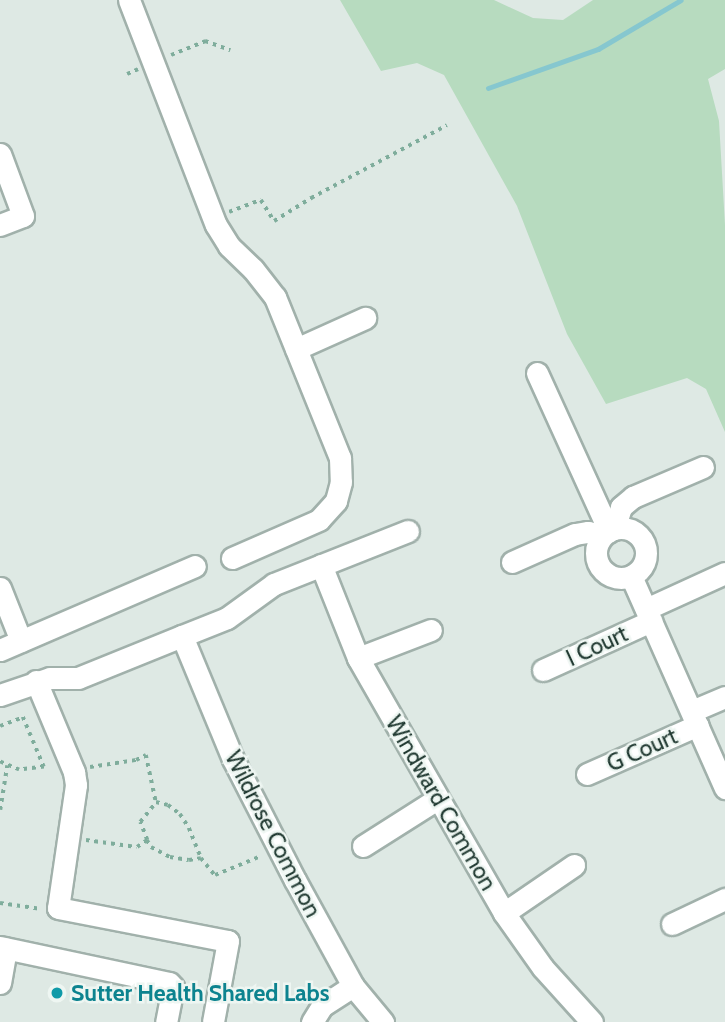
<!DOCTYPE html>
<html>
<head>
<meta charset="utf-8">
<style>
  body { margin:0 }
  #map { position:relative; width:725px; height:1022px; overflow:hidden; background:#dee9e4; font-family:Cabin,sans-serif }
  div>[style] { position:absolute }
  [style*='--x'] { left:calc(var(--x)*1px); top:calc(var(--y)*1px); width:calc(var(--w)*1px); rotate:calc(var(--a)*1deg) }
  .green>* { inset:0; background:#b7dbbf }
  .stream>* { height:5px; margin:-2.5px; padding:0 2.5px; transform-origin:2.5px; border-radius:2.5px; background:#86c7cf }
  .path>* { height:3.5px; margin-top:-1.75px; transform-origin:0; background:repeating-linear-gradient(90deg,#7fad9c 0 3.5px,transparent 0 8.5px) }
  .roads { filter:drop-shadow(2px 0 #a1b1ab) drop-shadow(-2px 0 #a1b1ab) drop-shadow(0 2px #a1b1ab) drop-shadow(0 -2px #a1b1ab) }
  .minor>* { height:21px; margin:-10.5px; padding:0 10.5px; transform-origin:10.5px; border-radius:10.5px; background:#fff }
  .minor>.ring { margin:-10.5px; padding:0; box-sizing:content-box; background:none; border:21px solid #fff; border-radius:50% }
  .dots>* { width:19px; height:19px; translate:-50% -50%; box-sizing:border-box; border:4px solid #eef6f2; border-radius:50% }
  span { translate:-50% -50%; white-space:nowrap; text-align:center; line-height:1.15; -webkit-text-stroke:5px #eef6f2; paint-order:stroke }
  .street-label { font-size:23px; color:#203931 }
  .culture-label { font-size:23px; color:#0d838f; font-weight:700 }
  .left { translate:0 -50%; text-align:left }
</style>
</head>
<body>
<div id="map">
  <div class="green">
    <div style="clip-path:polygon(340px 0,494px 0,533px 18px,563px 20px,593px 0,725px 0,725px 69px,708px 79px,719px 121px,725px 225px,725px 432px,706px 389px,687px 378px,606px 404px,567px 334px,517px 206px,444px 75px,417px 63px,381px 71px)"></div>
  </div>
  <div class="stream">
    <div style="--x:488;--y:88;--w:117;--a:-19.5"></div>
    <div style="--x:598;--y:49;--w:96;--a:-30.6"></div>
  </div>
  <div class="path">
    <div style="--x:171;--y:55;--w:37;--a:-22"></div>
    <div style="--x:205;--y:41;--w:27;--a:20"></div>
    <div style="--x:127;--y:74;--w:12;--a:-24"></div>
    <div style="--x:229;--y:212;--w:34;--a:-21"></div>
    <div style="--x:261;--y:200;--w:25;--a:58"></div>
    <div style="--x:274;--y:221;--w:44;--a:-31.9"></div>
    <div style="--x:311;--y:198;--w:154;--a:-28.2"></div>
    <div style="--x:0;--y:726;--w:25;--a:-21"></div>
    <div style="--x:23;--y:717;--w:54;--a:67.2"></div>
    <div style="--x:44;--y:767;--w:25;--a:173"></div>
    <div style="--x:19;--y:770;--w:21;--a:-157"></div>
    <div style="--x:90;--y:767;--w:47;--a:-8.7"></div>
    <div style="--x:136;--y:760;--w:11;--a:-27"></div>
    <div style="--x:146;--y:755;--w:48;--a:78"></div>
    <div style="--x:0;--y:810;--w:45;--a:-81"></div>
    <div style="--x:86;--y:840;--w:51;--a:7.8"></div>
    <div style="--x:137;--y:847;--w:12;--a:-35"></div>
    <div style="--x:147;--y:840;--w:8;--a:60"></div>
    <div style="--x:151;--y:847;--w:21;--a:28"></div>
    <div style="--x:170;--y:857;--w:19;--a:9"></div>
    <div style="--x:189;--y:860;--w:12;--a:-9"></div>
    <div style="--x:201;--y:858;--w:22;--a:51"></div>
    <div style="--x:215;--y:875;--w:50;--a:-22.4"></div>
    <div style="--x:147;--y:840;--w:19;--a:-111"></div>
    <div style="--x:140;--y:822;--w:26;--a:-51"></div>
    <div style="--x:156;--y:802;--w:12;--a:14"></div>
    <div style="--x:168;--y:805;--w:15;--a:37"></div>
    <div style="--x:180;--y:814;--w:17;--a:57"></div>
    <div style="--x:189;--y:828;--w:32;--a:68"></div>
    <div style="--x:0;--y:903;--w:42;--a:8.1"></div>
  </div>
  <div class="roads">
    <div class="minor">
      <div style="--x:129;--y:0;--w:241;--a:68.9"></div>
      <div style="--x:216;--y:225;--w:25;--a:58"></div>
      <div style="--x:229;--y:246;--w:33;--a:44"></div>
      <div style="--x:253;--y:269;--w:36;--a:52"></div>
      <div style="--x:275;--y:297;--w:174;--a:68"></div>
      <div style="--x:340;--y:458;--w:24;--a:88"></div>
      <div style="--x:341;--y:482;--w:20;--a:105"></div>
      <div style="--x:336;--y:501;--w:25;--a:132"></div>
      <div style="--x:319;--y:520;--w:95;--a:156.4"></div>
      <div style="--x:0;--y:154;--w:66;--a:69.6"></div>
      <div style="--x:23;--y:216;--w:25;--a:159"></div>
      <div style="--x:296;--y:349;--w:76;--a:-24.2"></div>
      <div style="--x:537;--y:373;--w:174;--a:65.5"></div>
      <div class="ring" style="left:596px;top:528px;width:29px;height:29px"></div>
      <div style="--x:614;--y:529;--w:23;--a:-72"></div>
      <div style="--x:621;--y:507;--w:16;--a:-40"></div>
      <div style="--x:633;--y:497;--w:76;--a:-23.2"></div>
      <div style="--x:512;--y:562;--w:69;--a:-24"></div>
      <div style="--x:575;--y:534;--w:13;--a:-9"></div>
      <div style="--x:588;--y:532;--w:15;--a:11"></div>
      <div style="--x:321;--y:565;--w:100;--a:68.3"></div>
      <div style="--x:358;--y:658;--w:294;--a:60.2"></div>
      <div style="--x:504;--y:913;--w:67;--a:54.7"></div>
      <div style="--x:543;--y:968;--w:73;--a:47.8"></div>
      <div style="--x:631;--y:576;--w:232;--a:66.1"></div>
      <div style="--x:0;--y:588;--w:57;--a:68.4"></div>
      <div style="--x:646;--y:609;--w:87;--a:-24.5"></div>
      <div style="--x:182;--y:636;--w:133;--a:67.5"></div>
      <div style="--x:233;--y:759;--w:136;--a:62.9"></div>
      <div style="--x:295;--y:880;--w:121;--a:61.3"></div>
      <div style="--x:353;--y:986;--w:47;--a:50.2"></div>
      <div style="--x:0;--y:650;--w:212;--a:-23.3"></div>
      <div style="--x:358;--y:658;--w:78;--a:-21"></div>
      <div style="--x:543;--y:670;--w:119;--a:-24.4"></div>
      <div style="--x:36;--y:681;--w:99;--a:67.3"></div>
      <div style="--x:74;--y:772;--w:13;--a:81"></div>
      <div style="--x:76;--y:785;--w:124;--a:98.3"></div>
      <div style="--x:58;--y:908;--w:173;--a:11"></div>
      <div style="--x:228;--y:941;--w:82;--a:100.5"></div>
      <div style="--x:0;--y:695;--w:53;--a:-18.8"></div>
      <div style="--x:50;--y:678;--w:28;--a:0"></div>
      <div style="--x:78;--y:678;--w:112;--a:-22"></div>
      <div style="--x:182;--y:636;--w:48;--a:-21.8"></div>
      <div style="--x:227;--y:618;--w:58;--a:-35.9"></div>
      <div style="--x:274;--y:584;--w:144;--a:-21.6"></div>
      <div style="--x:692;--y:711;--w:36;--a:-23"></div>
      <div style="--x:587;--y:774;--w:121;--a:-23.8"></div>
      <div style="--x:363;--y:846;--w:88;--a:-32.4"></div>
      <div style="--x:504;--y:913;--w:85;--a:-34.4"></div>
      <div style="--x:672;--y:924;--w:59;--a:-25.3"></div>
      <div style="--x:0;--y:947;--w:173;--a:12"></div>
      <div style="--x:169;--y:983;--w:6;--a:45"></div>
      <div style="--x:173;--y:987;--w:36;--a:101"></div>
      <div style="--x:0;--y:983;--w:35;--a:-80"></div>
      <div style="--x:312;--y:1022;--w:19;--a:-58"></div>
      <div style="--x:322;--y:1006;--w:37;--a:-33"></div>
    </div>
  </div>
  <div class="dots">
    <div style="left:57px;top:993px;background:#0f9aa8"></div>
  </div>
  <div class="street-label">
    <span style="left:597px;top:646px;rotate:-25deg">I Court</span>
    <span style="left:642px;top:750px;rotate:-24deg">G Court</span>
    <span style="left:441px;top:803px;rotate:60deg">Windward Common</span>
    <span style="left:273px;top:834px;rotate:63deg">Wildrose Common</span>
  </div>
  <div class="culture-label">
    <span class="left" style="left:71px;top:993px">Sutter Health Shared Labs</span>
  </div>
</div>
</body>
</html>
